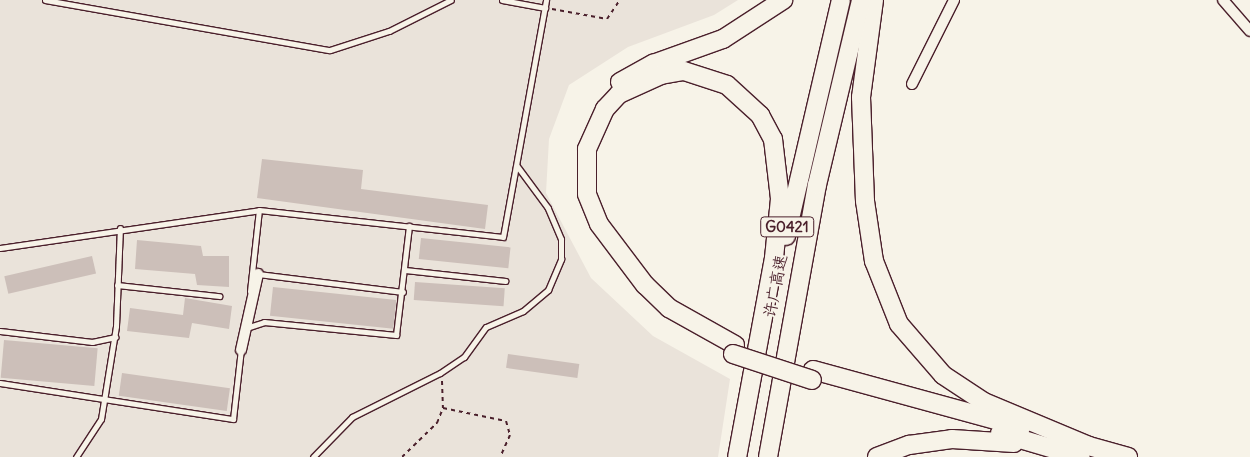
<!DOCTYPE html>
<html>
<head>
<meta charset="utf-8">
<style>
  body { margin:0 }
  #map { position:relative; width:1250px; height:457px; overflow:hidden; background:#f7f3e8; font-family:Delius,"LXGW WenKai TC",sans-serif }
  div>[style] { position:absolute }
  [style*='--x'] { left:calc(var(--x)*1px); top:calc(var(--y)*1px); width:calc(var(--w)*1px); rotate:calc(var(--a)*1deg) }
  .built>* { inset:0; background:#eae3da }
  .building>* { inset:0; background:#ccbfb9; transform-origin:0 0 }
  .path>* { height:2px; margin-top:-1px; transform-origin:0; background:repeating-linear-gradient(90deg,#4a1f2b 0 4px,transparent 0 8px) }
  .roads { filter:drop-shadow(1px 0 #4a1f2b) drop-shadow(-1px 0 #4a1f2b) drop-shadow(0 1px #4a1f2b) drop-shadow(0 -1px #4a1f2b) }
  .lane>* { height:5px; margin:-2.5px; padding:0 2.5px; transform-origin:2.5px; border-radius:2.5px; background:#f7f3e8 }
  .street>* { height:10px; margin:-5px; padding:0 5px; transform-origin:5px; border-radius:5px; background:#f7f3e8 }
  .highway>* { height:18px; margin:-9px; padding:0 9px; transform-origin:9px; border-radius:9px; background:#f7f3e8 }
  .bridges { filter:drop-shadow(1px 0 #4a1f2b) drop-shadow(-1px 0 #4a1f2b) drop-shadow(0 1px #4a1f2b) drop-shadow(0 -1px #4a1f2b) }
  .highway-bridge>* { height:18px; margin:-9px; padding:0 9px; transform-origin:9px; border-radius:9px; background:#f7f3e8 }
  span { translate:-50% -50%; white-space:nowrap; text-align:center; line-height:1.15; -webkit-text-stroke:4px #f7f3e8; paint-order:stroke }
  .shield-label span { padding:1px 4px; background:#f7f3e8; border:1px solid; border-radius:4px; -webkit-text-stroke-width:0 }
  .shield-label { font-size:15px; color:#4a1f2b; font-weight:700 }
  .street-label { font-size:16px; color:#4a1f2b }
</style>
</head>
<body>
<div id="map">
  <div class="built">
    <div style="clip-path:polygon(0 0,738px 0,714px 15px,628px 47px,569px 85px,549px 139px,546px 193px,591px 278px,653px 336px,730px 379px,718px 457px,0 457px)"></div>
  </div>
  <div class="building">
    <div style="clip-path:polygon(262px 159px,363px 170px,361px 189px,488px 205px,485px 229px,257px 198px)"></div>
    <div style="left:421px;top:238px;width:90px;height:21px;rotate:6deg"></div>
    <div style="clip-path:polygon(137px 240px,201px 246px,203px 256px,229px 256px,229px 287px,197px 285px,195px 274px,135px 269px)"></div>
    <div style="left:92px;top:256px;width:18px;height:90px;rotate:77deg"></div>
    <div style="left:415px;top:282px;width:90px;height:18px;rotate:4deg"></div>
    <div style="left:273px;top:287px;width:124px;height:29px;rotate:6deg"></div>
    <div style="clip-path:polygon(185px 298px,232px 306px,229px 329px,192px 323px,189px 338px,127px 331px,130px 308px,183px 315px)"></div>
    <div style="left:4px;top:340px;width:94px;height:38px;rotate:5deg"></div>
    <div style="left:508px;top:354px;width:72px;height:14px;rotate:8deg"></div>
    <div style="left:122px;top:373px;width:109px;height:23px;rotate:8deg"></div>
  </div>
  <div class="path">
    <div style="--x:552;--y:9;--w:56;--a:10.3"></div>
    <div style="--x:607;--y:19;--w:23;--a:-56"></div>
    <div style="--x:442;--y:381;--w:27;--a:88"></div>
    <div style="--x:443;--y:408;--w:64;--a:11.7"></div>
    <div style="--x:506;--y:421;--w:15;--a:74"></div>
    <div style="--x:510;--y:435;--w:24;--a:114"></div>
    <div style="--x:402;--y:457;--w:49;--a:-44.2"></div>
    <div style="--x:437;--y:423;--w:16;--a:-68"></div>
  </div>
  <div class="roads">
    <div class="lane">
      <div style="--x:45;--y:0;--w:289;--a:10"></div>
      <div style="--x:330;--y:50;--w:62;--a:-17.9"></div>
      <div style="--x:389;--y:31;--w:69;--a:-26.6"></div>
      <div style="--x:502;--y:0;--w:44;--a:10.5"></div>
      <div style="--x:0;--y:248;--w:262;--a:-8.3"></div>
      <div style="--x:259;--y:210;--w:245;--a:6.3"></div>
      <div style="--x:503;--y:237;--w:241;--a:-79.7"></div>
      <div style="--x:405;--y:270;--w:101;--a:6.3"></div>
      <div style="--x:258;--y:274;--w:146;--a:7.1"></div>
      <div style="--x:117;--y:285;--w:103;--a:6.2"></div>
      <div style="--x:250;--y:291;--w:81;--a:-83.7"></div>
      <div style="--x:249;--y:327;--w:16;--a:-18"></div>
      <div style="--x:264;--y:322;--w:133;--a:5.6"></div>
      <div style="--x:396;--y:335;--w:110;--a:-83.2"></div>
      <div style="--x:0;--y:331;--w:93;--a:6.8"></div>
      <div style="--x:92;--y:342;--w:24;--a:-12"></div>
      <div style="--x:0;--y:383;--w:236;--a:8.8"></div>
      <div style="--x:233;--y:419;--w:70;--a:-83.5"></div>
      <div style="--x:76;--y:457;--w:45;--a:-56.7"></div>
      <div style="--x:101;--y:419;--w:94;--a:-80.8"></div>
      <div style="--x:116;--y:326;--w:98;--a:-87.7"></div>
      <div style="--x:313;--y:457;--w:56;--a:-45.7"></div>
      <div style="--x:352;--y:417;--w:98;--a:-26.6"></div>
      <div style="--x:440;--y:373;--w:29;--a:-34"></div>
      <div style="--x:464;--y:357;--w:37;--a:-54"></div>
      <div style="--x:486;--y:327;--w:40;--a:-23.4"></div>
      <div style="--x:523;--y:311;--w:33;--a:-40"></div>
      <div style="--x:548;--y:290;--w:34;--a:-67"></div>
      <div style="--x:561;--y:259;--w:20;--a:-90"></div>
      <div style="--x:561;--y:239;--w:34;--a:-113"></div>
      <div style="--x:548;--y:208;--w:52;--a:-126.4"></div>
    </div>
    <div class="street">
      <div style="--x:1223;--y:0;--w:41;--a:48.9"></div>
      <div style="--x:912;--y:84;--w:94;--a:-63.4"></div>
      <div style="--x:241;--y:350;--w:78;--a:-77.4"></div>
    </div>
    <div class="highway">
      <div style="--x:874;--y:0;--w:98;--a:97.6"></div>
      <div style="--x:861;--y:97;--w:104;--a:87.8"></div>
      <div style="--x:865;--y:201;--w:61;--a:81.5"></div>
      <div style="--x:874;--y:261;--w:68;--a:68.4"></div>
      <div style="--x:899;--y:324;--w:67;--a:49.2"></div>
      <div style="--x:943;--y:375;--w:49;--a:33.4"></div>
      <div style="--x:984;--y:402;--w:114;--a:22.7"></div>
      <div style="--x:620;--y:82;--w:38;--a:-29"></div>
      <div style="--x:653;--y:64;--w:74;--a:-19.7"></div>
      <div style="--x:723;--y:39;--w:72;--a:-33"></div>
      <div style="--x:786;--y:236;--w:242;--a:-76.9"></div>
      <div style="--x:735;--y:345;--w:76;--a:-150.7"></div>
      <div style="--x:669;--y:308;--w:33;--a:-136"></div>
      <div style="--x:645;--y:285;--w:76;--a:-127"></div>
      <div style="--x:599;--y:224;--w:32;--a:-112"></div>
      <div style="--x:587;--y:194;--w:45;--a:-90"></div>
      <div style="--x:587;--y:149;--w:44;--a:-65.8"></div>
      <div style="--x:605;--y:109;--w:21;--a:-47"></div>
      <div style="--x:619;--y:94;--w:46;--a:-24.3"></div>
      <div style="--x:661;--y:75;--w:23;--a:-10"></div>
      <div style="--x:684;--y:71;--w:45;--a:18"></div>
      <div style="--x:727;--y:85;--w:45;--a:42.3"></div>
      <div style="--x:760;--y:115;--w:27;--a:62"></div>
      <div style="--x:773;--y:139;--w:60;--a:83.3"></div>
      <div style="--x:780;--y:199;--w:59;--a:95.8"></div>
      <div style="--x:774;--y:258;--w:202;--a:100.5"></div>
      <div style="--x:813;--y:370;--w:216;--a:15.3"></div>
      <div style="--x:1000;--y:433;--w:84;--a:16.5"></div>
      <div style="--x:1078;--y:443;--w:52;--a:15.6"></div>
      <div style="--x:768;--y:457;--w:276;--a:-79.8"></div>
      <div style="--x:817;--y:185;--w:190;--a:-76.6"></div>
      <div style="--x:877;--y:457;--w:34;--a:-21"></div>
      <div style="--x:909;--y:445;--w:43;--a:-7.9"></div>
      <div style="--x:952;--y:439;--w:62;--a:3.7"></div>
    </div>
  </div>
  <div class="bridges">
    <div class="highway-bridge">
      <div style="--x:733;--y:354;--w:83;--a:18.2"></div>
    </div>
  </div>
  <div class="shield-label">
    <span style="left:787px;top:227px">G0421</span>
  </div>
  <div class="street-label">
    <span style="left:775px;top:286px;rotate:-79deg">许广高速</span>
  </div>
</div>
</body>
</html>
